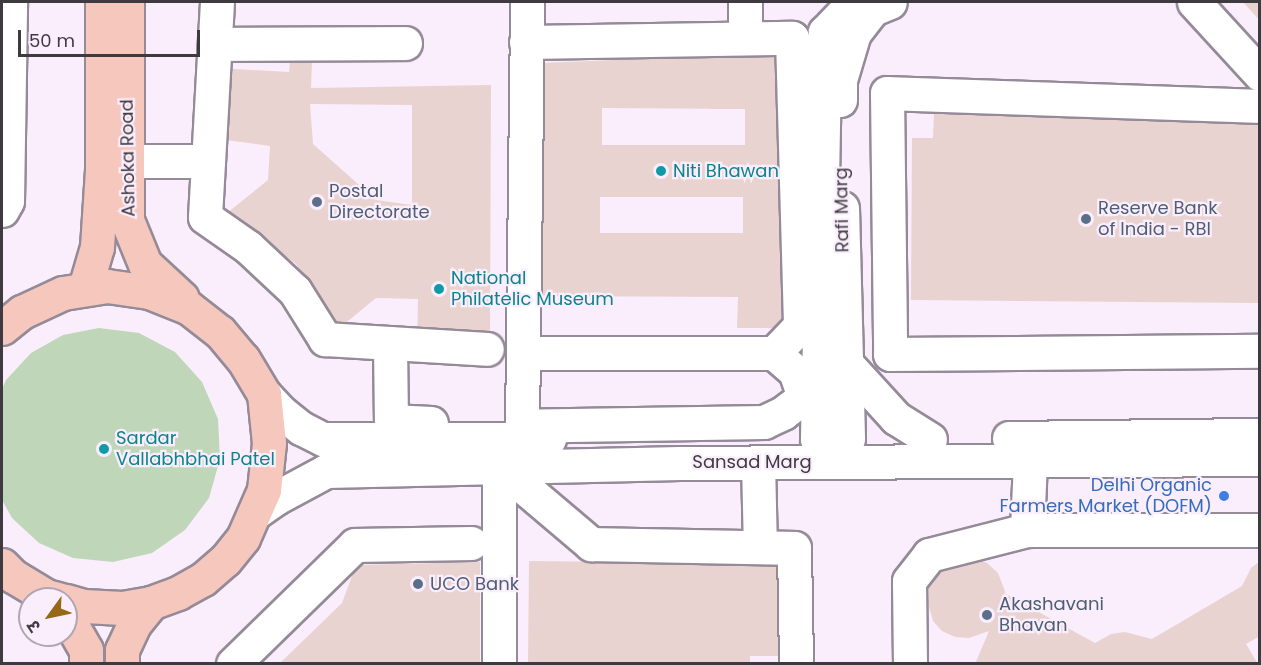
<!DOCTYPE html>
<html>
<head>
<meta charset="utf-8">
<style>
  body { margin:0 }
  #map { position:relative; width:1261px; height:665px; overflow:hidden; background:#faeefd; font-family:Poppins,"Noto Sans Devanagari",sans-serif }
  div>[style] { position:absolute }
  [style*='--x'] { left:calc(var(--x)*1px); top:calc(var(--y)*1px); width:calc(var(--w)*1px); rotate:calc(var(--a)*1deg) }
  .green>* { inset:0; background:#bfd6b9 }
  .building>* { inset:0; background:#e8d3d0 }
  .roads { filter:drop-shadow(2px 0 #958a98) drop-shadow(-2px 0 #958a98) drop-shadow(0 2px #958a98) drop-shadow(0 -2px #958a98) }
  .minor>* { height:33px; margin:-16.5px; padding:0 16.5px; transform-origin:16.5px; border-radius:16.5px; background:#fff }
  .major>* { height:33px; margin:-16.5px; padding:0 16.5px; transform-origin:16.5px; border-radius:16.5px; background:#f6c7bc }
  .dots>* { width:16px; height:16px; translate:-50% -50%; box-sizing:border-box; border:3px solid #faeefd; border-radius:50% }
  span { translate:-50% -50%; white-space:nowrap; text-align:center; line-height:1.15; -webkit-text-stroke:4.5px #faeefd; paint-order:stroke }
  .street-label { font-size:18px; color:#3f3a40 }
  .culture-label { font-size:18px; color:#0d838f }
  .left { translate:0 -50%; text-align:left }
  .service-label { font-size:18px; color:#4e5e75 }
  .shop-label { font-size:18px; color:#366cbe }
  .right { translate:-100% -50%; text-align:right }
  .frame { position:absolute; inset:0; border:3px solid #3f3a40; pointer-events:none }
  .north { position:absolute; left:18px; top:587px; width:60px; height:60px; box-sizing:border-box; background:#faeefd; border:2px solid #afa6b1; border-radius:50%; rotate:237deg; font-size:16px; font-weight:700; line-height:24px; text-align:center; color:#3f3a40 }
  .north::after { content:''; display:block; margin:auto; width:21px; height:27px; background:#966917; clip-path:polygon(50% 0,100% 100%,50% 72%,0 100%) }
  .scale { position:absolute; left:18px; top:30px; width:182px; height:27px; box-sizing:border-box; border:3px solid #3f3a40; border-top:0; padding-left:8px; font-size:18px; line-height:21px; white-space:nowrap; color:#3f3a40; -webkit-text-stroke:4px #faeefd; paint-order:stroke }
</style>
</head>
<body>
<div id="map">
  <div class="green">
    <div style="clip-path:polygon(99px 328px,139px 333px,175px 352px,202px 382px,218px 419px,220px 459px,209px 498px,185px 530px,152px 553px,113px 562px,73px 558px,39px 543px,12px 518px,2px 500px,2px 389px,6px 380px,31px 353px,63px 335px)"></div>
  </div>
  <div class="building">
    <div style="clip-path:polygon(1243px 2px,1260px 2px,1260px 21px)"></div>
    <div style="clip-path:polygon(evenodd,783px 53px,782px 328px,737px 328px,738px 297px,536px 296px,541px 63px,783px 53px,602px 108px,745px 109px,745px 145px,602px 145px,602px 108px,783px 53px,600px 197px,743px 197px,743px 233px,600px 233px,600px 197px)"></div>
    <div style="clip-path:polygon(evenodd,290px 61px,312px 61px,311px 88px,491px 85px,490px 345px,417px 343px,418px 299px,376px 298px,337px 330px,296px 264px,227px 213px,268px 180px,270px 146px,219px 139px,218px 68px,289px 72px,290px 61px,310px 104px,412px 105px,412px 205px,376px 200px,313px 144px,310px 104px)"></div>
    <div style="clip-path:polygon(934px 113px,1260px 116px,1260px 303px,911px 300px,912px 138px,933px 138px)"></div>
    <div style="clip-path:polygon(975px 558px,987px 563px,998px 573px,1006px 594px,1095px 643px,1111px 634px,1125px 632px,1152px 639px,1242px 586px,1251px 568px,1260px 561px,1260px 636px,1246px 644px,1258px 664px,975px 664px,989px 631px,969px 638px,955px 637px,942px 631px,933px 621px,926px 596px,929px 582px,936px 570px)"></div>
    <div style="clip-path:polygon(529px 561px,789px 564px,788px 656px,750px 656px,750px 664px,528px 664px)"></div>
    <div style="clip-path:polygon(480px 562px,480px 664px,279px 664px,342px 603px,356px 565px)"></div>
  </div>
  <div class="roads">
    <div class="minor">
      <div style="--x:217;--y:2;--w:215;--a:93.2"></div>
      <div style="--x:205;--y:217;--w:52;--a:34.9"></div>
      <div style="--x:248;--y:247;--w:64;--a:43.1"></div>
      <div style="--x:295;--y:291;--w:57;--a:58"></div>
      <div style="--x:325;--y:339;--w:162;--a:3.5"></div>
      <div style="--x:745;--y:2;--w:36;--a:90"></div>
      <div style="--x:1194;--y:2;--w:98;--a:47.5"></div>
      <div style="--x:526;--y:42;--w:266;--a:-0.9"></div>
      <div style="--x:792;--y:38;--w:288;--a:88.4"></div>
      <div style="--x:800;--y:326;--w:37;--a:134"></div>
      <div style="--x:215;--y:44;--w:190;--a:-0.3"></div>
      <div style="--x:840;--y:100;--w:20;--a:-90"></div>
      <div style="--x:840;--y:80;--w:49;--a:-73.4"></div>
      <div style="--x:854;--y:33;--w:31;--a:-52"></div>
      <div style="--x:873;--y:9;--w:18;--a:-22"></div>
      <div style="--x:1260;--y:106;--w:373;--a:-178"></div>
      <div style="--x:887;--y:93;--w:261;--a:89.3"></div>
      <div style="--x:890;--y:354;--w:370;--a:-0.5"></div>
      <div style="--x:127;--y:161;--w:81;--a:0"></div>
      <div style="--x:842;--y:208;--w:231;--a:88.5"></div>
      <div style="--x:2;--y:210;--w:10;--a:-61"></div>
      <div style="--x:7;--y:201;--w:199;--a:-89.1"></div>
      <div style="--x:390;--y:343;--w:78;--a:89.3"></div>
      <div style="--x:391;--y:421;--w:40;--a:2.9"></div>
      <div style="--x:523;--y:353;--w:251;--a:0"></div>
      <div style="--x:774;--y:353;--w:28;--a:41"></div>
      <div style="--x:795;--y:371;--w:28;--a:71"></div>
      <div style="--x:804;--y:397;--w:26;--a:143"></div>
      <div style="--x:783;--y:413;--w:21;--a:155"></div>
      <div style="--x:764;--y:422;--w:242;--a:179.1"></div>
      <div style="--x:522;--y:426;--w:424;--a:-89.3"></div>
      <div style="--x:845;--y:362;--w:76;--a:47.7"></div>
      <div style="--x:896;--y:418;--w:40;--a:32"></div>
      <div style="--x:264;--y:394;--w:25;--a:47"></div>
      <div style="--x:281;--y:412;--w:26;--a:39"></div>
      <div style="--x:301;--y:428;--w:25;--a:27"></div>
      <div style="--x:323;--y:439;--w:226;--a:0"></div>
      <div style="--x:1009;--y:438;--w:251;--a:-0.7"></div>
      <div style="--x:758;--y:462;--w:85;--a:88.7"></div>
      <div style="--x:826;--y:462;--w:25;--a:-111"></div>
      <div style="--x:817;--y:439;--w:407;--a:-88.9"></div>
      <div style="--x:825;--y:32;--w:42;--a:-46"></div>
      <div style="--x:499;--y:466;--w:121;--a:40.3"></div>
      <div style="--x:591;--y:544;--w:203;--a:1.1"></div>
      <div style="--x:794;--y:548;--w:116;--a:89"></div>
      <div style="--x:256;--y:512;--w:24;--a:-35"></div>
      <div style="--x:276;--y:498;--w:57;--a:-28.4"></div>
      <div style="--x:326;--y:471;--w:354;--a:-1.3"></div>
      <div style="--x:680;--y:463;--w:580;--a:-0.4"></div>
      <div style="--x:1027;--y:530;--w:70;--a:-87.5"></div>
      <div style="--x:233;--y:664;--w:170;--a:-44.3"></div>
      <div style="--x:355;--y:545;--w:116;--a:-1"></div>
      <div style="--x:499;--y:664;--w:198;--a:-90"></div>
      <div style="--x:910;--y:664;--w:83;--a:-90.7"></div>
      <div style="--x:909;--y:581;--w:33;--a:-52"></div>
      <div style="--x:929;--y:555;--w:101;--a:-14.3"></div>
      <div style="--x:1027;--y:530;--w:233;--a:0"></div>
    </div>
    <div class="major">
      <div style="--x:127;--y:2;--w:218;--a:90"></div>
      <div style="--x:127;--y:220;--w:48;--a:67.8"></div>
      <div style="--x:145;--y:264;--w:50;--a:42.6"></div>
      <div style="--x:85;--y:288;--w:43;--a:-73.7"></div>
      <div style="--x:97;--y:247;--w:78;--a:-86.3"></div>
      <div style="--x:102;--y:169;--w:167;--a:-90"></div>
      <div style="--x:2;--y:328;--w:26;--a:-39"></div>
      <div style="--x:22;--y:312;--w:45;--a:-24.9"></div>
      <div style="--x:63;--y:293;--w:45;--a:-9"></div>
      <div style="--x:107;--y:286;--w:42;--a:8.1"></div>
      <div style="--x:149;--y:292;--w:43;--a:21.8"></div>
      <div style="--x:189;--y:308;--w:39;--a:38"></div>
      <div style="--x:220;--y:332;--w:35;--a:50"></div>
      <div style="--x:243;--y:359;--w:41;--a:59"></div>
      <div style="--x:264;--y:394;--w:49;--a:84.2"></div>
      <div style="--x:269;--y:443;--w:47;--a:96.1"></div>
      <div style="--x:264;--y:490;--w:52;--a:113.6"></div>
      <div style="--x:243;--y:538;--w:28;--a:129"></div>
      <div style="--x:225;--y:560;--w:29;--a:139"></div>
      <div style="--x:203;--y:579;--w:29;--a:151"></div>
      <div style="--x:178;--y:593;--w:29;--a:160"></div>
      <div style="--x:151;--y:603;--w:29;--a:170"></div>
      <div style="--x:122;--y:608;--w:38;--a:-177"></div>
      <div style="--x:84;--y:606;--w:19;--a:-164"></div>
      <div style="--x:2;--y:565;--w:16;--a:45"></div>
      <div style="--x:13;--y:576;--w:39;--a:31"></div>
      <div style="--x:46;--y:596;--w:12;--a:14"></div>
      <div style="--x:66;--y:615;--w:40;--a:60.3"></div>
      <div style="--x:86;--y:650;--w:14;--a:90"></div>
      <div style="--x:122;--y:664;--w:14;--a:-90"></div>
      <div style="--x:122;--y:650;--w:29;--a:-65"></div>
      <div style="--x:134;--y:624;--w:27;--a:-51"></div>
    </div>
  </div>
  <div class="dots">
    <div style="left:661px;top:171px;background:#0f9aa8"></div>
    <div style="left:317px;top:202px;background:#5c6f8a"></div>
    <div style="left:1086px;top:219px;background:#5c6f8a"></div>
    <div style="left:439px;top:289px;background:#0f9aa8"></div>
    <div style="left:104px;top:449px;background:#0f9aa8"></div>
    <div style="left:1224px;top:496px;background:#3f7fe0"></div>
    <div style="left:418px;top:584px;background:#5c6f8a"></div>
    <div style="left:987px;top:615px;background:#5c6f8a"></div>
  </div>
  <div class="street-label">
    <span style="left:128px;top:158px;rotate:-91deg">Ashoka Road</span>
    <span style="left:842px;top:210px;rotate:-91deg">Rafi Marg</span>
    <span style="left:752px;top:462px">Sansad Marg</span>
  </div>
  <div class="culture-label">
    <span class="left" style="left:673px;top:171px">Niti Bhawan</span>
    <span class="left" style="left:451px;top:289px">National<br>Philatelic Museum</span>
    <span class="left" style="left:116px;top:449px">Sardar<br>Vallabhbhai Patel</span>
  </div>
  <div class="service-label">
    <span class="left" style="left:329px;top:202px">Postal<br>Directorate</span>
    <span class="left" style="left:1098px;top:219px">Reserve Bank<br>of India - RBI</span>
    <span class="left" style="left:430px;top:584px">UCO Bank</span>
    <span class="left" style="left:999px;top:615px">Akashavani<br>Bhavan</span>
  </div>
  <div class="shop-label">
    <span class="right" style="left:1212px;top:496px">Delhi Organic<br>Farmers Market (DOFM)</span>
  </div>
  <div class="frame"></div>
  <div class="north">उ</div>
  <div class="scale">50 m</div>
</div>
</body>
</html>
